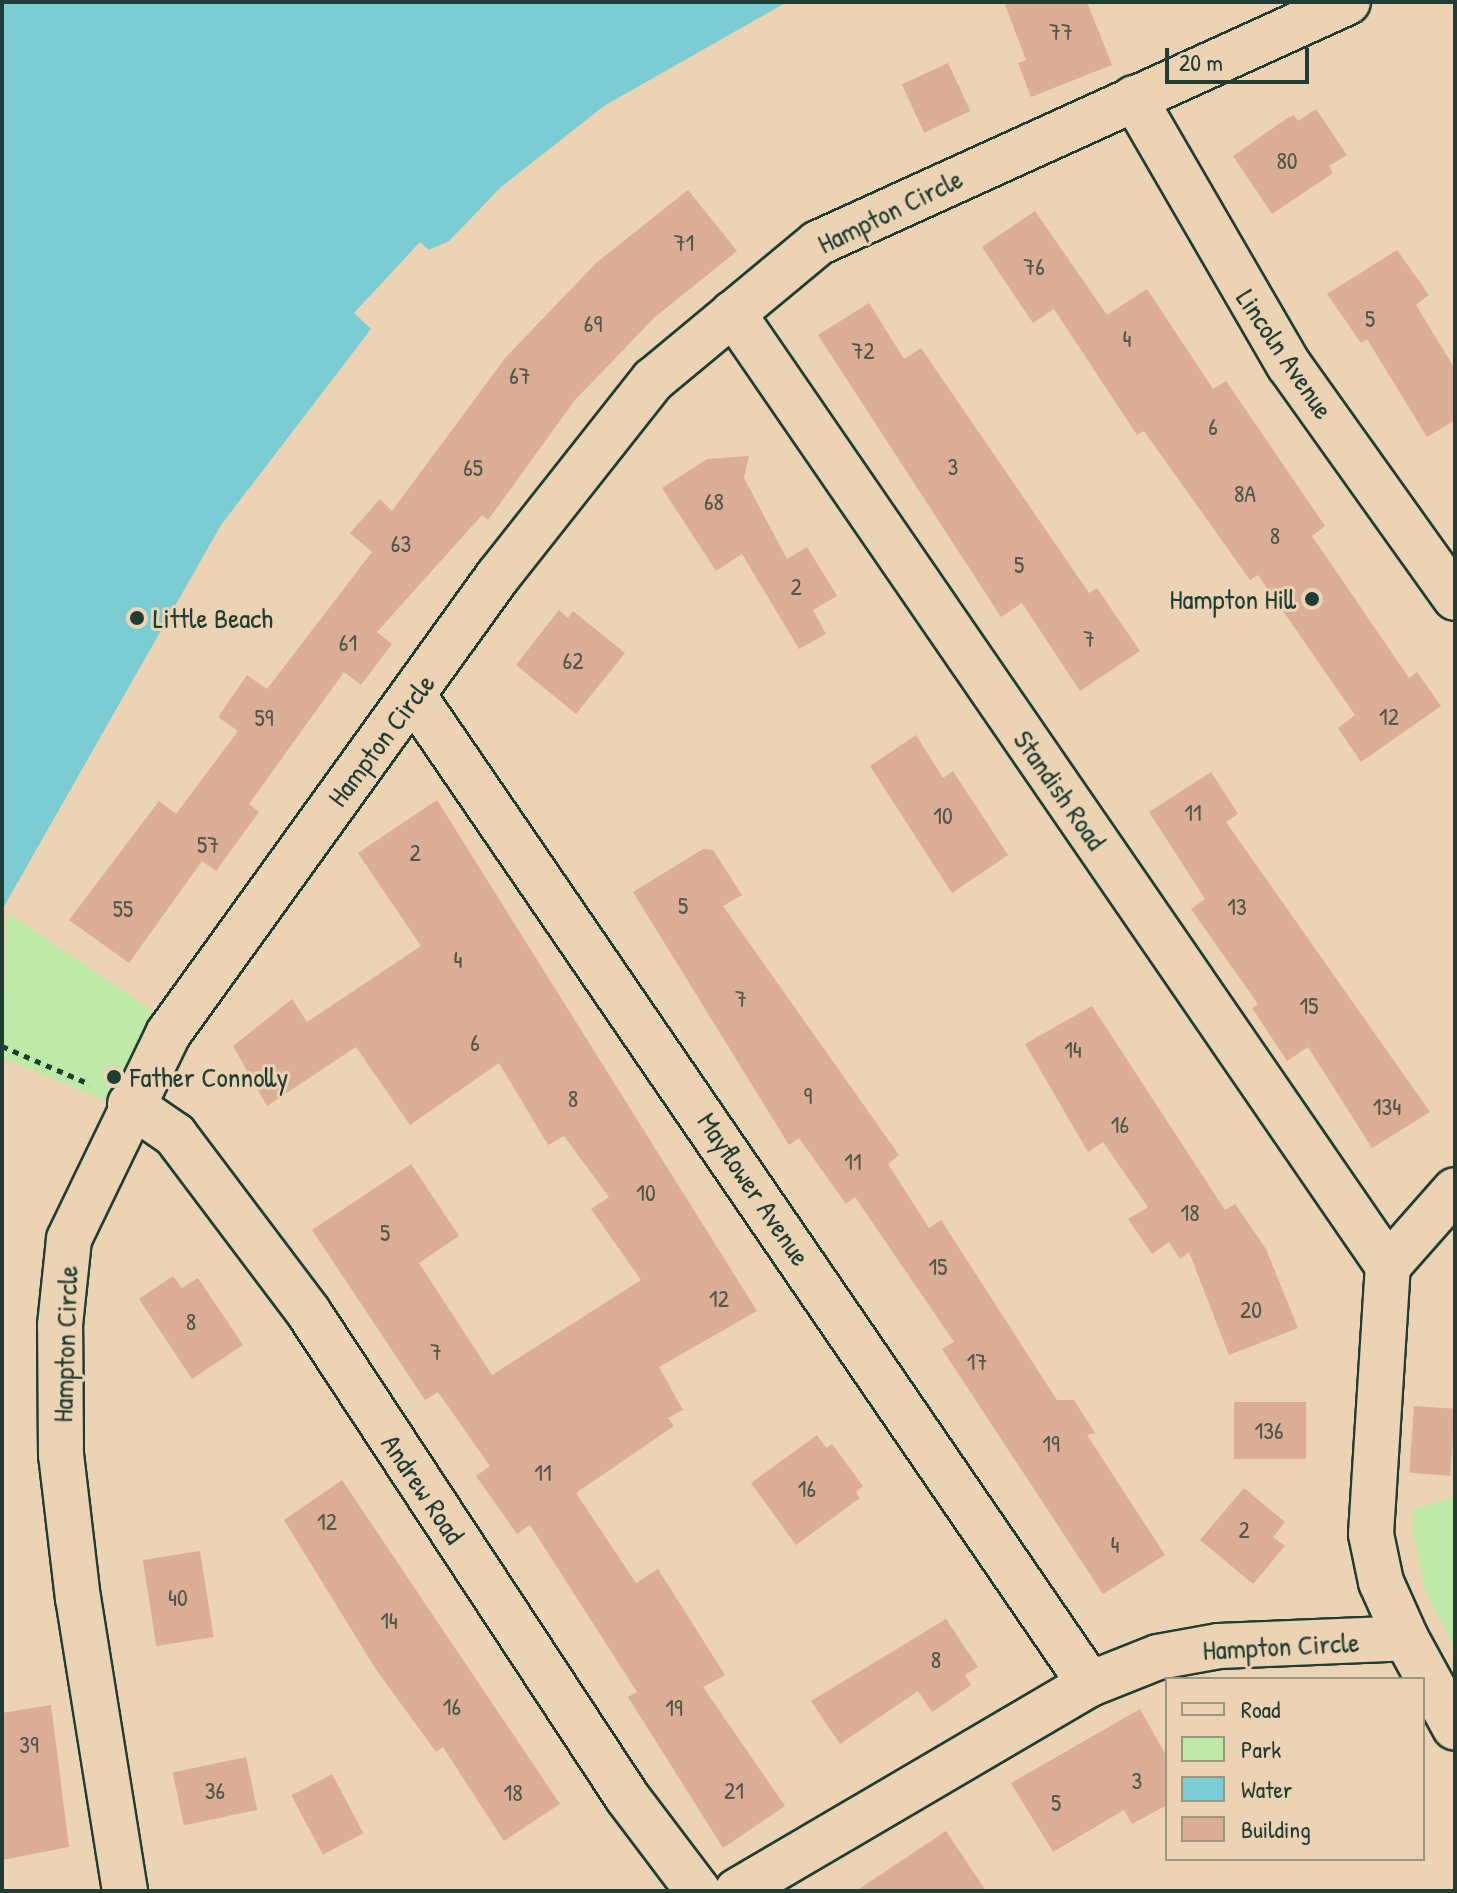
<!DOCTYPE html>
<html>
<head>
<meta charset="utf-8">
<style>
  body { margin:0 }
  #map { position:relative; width:1457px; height:1893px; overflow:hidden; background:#ebd3b3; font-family:"Patrick Hand",sans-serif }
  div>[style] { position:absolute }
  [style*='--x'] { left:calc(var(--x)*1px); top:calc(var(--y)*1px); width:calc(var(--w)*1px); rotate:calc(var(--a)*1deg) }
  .green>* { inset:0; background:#bee9a6 }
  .water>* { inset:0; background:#7ccdd3 }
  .building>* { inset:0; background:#dbae95; transform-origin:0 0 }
  .path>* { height:5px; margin-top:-2.5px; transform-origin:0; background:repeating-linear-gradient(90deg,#1f3d34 0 6px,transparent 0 12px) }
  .roads { filter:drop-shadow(2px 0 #1f3d34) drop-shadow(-2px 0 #1f3d34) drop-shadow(0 2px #1f3d34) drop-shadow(0 -2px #1f3d34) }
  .minor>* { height:44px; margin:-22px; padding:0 22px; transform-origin:22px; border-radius:22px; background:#ebd3b3 }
  .dots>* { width:22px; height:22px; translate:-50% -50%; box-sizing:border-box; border:4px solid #ebd3b3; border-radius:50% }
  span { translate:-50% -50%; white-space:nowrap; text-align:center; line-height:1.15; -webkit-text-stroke:6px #ebd3b3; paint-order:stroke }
  .number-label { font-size:24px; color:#4e594c }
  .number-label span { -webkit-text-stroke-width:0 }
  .street-label { font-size:28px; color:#1f3d34 }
  .poi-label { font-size:28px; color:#1f3d34 }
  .right { translate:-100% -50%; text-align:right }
  .left { translate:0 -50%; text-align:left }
  .frame { position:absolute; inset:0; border:4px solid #1f3d34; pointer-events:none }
  .legend { position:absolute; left:1165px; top:1677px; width:260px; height:184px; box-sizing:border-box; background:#ebd3b3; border:2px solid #999780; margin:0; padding:10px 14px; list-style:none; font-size:24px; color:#1f3d34 }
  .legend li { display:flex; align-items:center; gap:16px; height:40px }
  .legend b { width:40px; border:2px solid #999780 }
  .scale { position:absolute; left:1165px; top:48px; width:144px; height:36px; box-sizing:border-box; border:4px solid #1f3d34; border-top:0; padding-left:10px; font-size:24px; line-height:28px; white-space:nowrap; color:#1f3d34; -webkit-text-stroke:6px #ebd3b3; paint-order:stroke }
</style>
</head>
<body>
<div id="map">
  <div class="green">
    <div style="clip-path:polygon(7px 912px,153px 1011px,107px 1101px,2px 1058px)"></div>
    <div style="clip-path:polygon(1455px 1497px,1455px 1649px,1425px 1591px,1413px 1531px,1414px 1509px)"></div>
  </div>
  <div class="water">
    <div style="clip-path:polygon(2px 2px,787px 2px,604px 106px,501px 187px,449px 241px,429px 250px,420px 242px,354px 313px,371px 329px,221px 525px,2px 910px)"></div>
  </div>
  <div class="building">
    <div style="clip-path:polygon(1004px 2px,1087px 2px,1112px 65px,1031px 97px,1018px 63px,1026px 60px)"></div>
    <div style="left:948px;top:63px;width:53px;height:51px;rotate:65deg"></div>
    <div style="clip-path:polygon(1316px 109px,1347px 155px,1329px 166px,1333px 173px,1272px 214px,1233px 156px,1286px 119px,1294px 115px,1298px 121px)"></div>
    <div style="clip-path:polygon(688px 190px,737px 251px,654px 318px,575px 400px,488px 520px,482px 515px,377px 632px,392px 644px,361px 685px,344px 672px,249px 804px,259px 812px,216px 871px,202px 861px,129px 963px,69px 920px,159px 801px,176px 814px,238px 731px,218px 717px,247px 675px,267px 689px,372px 552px,350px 533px,380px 499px,392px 511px,506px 357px,596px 263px)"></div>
    <div style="clip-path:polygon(1035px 211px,1107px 315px,1147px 289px,1213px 389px,1226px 381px,1325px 526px,1312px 536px,1409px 678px,1417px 672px,1441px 706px,1361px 762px,1338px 728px,1355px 715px,1258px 575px,1250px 580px,1144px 431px,1137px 435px,1054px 309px,1033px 323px,982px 247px)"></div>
    <div style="clip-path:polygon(1397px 250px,1429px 295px,1416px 305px,1455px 369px,1455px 420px,1427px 437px,1367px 339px,1361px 343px,1327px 294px)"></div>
    <div style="clip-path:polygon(869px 303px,904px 359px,921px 348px,1089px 593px,1097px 588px,1140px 651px,1080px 691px,1022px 603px,1001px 617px,818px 335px)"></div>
    <div style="clip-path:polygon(749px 456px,744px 478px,787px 559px,807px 547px,837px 596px,813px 610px,826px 634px,799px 649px,742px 554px,716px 571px,662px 488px,707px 459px)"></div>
    <div style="clip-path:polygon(559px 610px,568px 618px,573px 611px,625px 653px,576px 714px,516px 665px)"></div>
    <div style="clip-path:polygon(916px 735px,943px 778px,953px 771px,1008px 855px,952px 893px,870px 766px)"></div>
    <div style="clip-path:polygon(1211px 772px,1238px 814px,1226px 822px,1430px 1112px,1372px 1148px,1308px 1047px,1287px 1061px,1252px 1008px,1258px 1004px,1191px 909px,1205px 899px,1149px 812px)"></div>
    <div style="clip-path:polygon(437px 800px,757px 1311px,659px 1367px,683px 1410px,668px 1418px,674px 1426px,576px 1493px,636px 1583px,658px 1569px,725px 1675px,703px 1687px,785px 1806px,723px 1848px,628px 1697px,637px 1692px,530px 1525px,517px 1534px,476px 1476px,490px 1466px,438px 1392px,425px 1400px,312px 1230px,411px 1164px,459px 1236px,419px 1263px,492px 1375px,641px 1280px,591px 1209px,609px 1197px,564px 1136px,548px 1145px,499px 1063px,410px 1125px,356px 1047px,267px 1106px,233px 1046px,292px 999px,307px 1022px,421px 946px,358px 853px)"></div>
    <div style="clip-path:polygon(703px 849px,713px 850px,742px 895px,723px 906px,899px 1155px,888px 1164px,929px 1228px,941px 1220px,1057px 1400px,1074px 1400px,1095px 1433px,1087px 1435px,1165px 1555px,1103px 1594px,942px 1349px,954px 1342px,855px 1197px,846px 1204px,799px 1138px,789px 1145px,633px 892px)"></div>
    <div style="clip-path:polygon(1092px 1006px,1225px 1210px,1235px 1204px,1266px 1249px,1298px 1328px,1229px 1355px,1189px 1252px,1180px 1259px,1169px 1242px,1152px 1254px,1128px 1219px,1148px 1207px,1103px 1142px,1088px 1152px,1025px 1044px)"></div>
    <div style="clip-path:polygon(173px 1276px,182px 1288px,198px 1278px,243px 1345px,192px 1379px,139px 1299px)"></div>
    <div style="left:1234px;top:1402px;width:72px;height:57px"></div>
    <div style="left:1414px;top:1406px;width:41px;height:67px;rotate:4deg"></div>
    <div style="clip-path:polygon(817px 1435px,826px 1448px,832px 1444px,863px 1486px,856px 1492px,860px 1498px,796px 1545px,751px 1483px)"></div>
    <div style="clip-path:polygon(342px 1480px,560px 1804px,504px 1841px,443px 1747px,436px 1752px,375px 1668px,284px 1520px)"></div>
    <div style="clip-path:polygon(1244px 1488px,1285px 1522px,1273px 1537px,1285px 1546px,1253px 1584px,1200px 1540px)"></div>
    <div style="left:200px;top:1551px;width:87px;height:58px;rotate:81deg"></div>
    <div style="clip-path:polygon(946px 1619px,978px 1667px,965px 1675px,971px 1685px,932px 1712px,918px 1691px,840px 1744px,811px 1701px)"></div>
    <div style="clip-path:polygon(51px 1705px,69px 1847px,2px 1860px,2px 1713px)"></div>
    <div style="clip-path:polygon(1140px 1709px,1167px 1757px,1167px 1805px,1132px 1824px,1124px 1810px,1053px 1852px,1011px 1783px)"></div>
    <div style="left:246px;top:1757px;width:54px;height:75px;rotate:78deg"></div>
    <div style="left:332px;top:1774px;width:67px;height:46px;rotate:62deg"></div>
    <div style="clip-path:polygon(946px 1831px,986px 1891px,856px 1891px)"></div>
  </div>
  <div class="path">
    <div style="--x:2;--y:1046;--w:96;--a:23.4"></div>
  </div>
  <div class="roads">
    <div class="minor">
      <div style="--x:1134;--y:98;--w:309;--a:59.9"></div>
      <div style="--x:1289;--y:365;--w:286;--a:54.5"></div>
      <div style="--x:733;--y:313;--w:1156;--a:55.5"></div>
      <div style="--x:415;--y:698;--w:1195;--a:55.61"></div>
      <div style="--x:130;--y:1104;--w:55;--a:34.6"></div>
      <div style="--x:175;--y:1135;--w:223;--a:53"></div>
      <div style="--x:309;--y:1313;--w:579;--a:56.69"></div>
      <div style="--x:627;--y:1797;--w:118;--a:52.9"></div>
      <div style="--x:1406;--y:1638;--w:102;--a:61.4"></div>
      <div style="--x:125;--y:1891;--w:296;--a:-99.1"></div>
      <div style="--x:78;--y:1599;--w:145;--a:-96.7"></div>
      <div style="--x:61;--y:1455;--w:130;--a:-90.4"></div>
      <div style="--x:60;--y:1325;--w:86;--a:-84"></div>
      <div style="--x:69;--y:1239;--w:228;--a:-64.2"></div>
      <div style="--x:168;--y:1034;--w:565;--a:-54.23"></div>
      <div style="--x:498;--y:576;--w:250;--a:-51.7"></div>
      <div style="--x:653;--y:380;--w:214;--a:-39.7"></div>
      <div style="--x:818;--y:243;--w:582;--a:-24.45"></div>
      <div style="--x:737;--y:1891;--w:409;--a:-30.4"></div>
      <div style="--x:1090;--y:1684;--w:73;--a:-21.7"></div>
      <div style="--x:1158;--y:1657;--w:62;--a:-10.2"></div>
      <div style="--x:1219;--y:1646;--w:187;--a:-2.4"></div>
      <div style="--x:1406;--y:1638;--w:61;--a:-114.1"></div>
      <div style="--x:1381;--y:1582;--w:49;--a:-101.8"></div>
      <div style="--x:1371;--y:1534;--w:269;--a:-86.4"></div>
      <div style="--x:1388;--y:1266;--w:101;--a:-48.6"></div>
    </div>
  </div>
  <div class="dots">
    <div style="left:1312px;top:599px;background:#1f3d34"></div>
    <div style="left:137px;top:618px;background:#1f3d34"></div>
    <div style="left:114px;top:1077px;background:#1f3d34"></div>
  </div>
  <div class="number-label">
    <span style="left:1061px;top:32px">77</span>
    <span style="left:1287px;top:161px">80</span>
    <span style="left:684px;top:243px">71</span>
    <span style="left:1034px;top:267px">76</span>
    <span style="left:1370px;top:319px">5</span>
    <span style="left:593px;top:324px">69</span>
    <span style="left:1127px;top:339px">4</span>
    <span style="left:863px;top:351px">72</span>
    <span style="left:520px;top:376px">67</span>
    <span style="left:1213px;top:427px">6</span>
    <span style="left:953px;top:467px">3</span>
    <span style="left:473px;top:468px">65</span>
    <span style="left:1245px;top:494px">8A</span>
    <span style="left:714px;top:502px">68</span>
    <span style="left:1275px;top:536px">8</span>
    <span style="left:401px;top:544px">63</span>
    <span style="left:1019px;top:565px">5</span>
    <span style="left:796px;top:587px">2</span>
    <span style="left:1089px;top:639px">7</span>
    <span style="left:348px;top:643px">61</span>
    <span style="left:573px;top:661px">62</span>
    <span style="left:1389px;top:717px">12</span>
    <span style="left:264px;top:718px">59</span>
    <span style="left:1193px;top:813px">11</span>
    <span style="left:943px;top:816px">10</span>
    <span style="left:208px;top:845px">57</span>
    <span style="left:415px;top:853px">2</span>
    <span style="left:683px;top:906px">5</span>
    <span style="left:1237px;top:907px">13</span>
    <span style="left:123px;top:909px">55</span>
    <span style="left:458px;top:960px">4</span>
    <span style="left:741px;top:999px">7</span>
    <span style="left:1309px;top:1006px">15</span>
    <span style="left:475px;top:1043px">6</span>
    <span style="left:1073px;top:1050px">14</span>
    <span style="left:808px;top:1096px">9</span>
    <span style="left:573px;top:1099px">8</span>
    <span style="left:1387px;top:1107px">134</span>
    <span style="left:1120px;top:1125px">16</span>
    <span style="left:853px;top:1162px">11</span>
    <span style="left:646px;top:1193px">10</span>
    <span style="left:1190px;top:1213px">18</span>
    <span style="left:385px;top:1233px">5</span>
    <span style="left:938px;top:1267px">15</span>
    <span style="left:719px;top:1299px">12</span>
    <span style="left:1251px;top:1310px">20</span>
    <span style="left:191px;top:1322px">8</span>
    <span style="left:436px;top:1352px">7</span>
    <span style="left:977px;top:1362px">17</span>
    <span style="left:1269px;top:1431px">136</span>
    <span style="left:1051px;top:1444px">19</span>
    <span style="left:543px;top:1473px">11</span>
    <span style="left:807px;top:1489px">16</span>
    <span style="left:327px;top:1522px">12</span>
    <span style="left:1244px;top:1530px">2</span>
    <span style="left:1115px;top:1545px">4</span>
    <span style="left:178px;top:1598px">40</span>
    <span style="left:389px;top:1621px">14</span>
    <span style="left:936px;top:1660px">8</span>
    <span style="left:452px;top:1707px">16</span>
    <span style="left:674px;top:1708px">19</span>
    <span style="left:29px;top:1745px">39</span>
    <span style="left:1137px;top:1781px">3</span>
    <span style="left:215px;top:1791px">36</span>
    <span style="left:734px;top:1791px">21</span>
    <span style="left:513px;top:1793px">18</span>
    <span style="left:1056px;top:1803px">5</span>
  </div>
  <div class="street-label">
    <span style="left:890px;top:211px;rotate:-26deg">Hampton Circle</span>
    <span style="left:1285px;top:354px;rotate:56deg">Lincoln Avenue</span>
    <span style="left:381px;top:740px;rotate:-53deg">Hampton Circle</span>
    <span style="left:1060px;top:790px;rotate:55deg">Standish Road</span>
    <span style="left:754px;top:1189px;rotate:56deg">Mayflower Avenue</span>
    <span style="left:65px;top:1344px;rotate:-88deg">Hampton Circle</span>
    <span style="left:423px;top:1489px;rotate:56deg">Andrew Road</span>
    <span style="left:1281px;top:1646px;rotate:-3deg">Hampton Circle</span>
  </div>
  <div class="poi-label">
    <span class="right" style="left:1296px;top:599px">Hampton Hill</span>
    <span class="left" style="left:153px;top:618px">Little Beach</span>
    <span class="left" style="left:130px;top:1077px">Father Connolly</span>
  </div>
  <div class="frame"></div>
  <ul class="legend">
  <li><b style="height:10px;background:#ebd3b3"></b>Road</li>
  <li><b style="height:22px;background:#bee9a6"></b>Park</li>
  <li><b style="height:22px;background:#7ccdd3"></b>Water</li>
  <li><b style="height:22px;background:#dbae95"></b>Building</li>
  </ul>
  <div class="scale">20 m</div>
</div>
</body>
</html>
